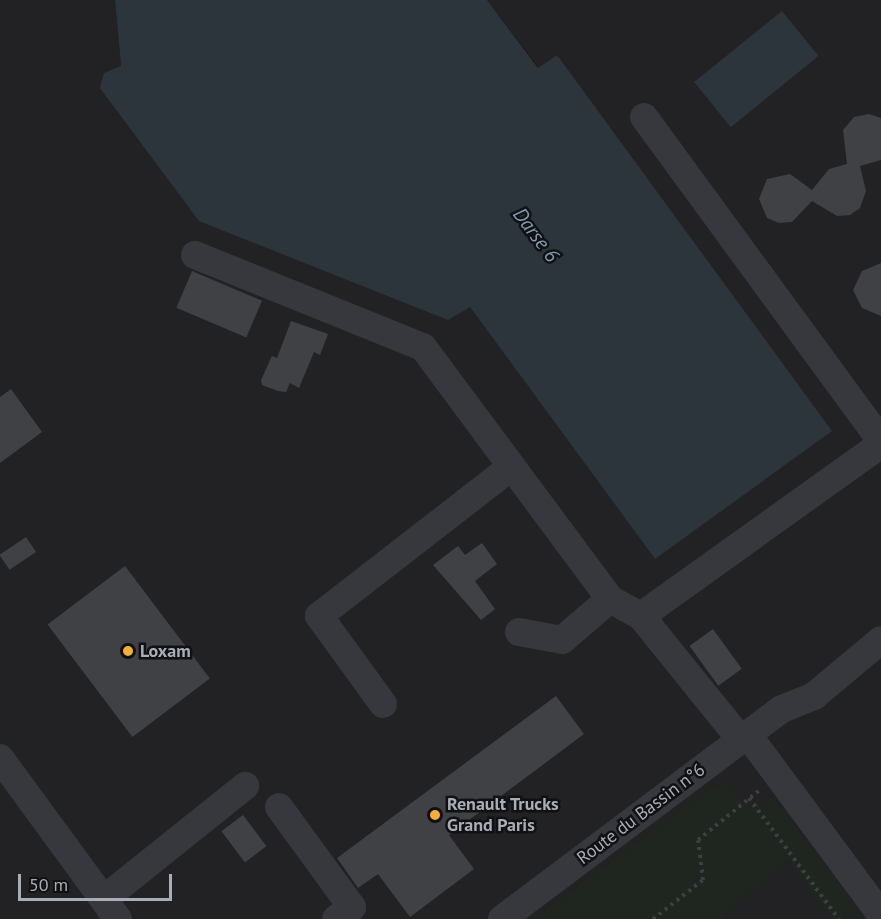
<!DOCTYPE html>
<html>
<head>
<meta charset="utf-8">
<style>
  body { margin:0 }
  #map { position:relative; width:881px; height:919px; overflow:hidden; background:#161618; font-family:"PT Sans",sans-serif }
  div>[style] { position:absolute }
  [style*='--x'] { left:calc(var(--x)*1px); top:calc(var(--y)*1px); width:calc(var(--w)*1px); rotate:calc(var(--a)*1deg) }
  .built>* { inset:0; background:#222225 }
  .green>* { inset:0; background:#1e261f }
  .water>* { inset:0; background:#2c353c; transform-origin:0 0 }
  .building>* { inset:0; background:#404145; transform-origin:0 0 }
  .path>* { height:4px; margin-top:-2px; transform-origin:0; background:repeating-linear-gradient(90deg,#3d3f44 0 3px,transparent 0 7.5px) }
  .minor>* { height:28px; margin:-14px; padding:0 14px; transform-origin:14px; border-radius:14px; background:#37383d }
  .dots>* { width:16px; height:16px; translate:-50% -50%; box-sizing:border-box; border:3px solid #111113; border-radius:50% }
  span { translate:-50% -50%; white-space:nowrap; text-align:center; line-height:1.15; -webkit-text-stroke:5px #111113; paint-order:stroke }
  .poi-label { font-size:18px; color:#a8adb8; font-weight:700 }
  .left { translate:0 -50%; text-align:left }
  .street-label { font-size:18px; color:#a8adb8 }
  .water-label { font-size:20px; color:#7f9bb3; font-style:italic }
  .scale { position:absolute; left:18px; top:874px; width:154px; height:27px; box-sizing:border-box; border:3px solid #a8adb8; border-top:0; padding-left:8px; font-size:18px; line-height:21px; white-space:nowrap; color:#a8adb8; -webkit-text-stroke:4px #111113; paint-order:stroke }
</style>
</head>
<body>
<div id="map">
  <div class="built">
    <div style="clip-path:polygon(0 0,115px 0,121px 66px,470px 307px,655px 559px,557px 55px,539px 68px,487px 0,881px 0,881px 919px,0 919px)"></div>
  </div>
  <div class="green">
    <div style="clip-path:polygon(726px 782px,748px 809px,772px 796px,856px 907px,859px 919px,832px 919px,788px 859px,722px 919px,534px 919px,716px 784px,719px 787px)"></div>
  </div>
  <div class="water">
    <div style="clip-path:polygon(115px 0,487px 0,538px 68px,557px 55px,832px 431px,655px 559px,470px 307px,448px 320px,199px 221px,100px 88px,104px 73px,121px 66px)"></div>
    <div style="left:782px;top:11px;width:58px;height:113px;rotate:51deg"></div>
  </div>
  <div class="building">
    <div style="clip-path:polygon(869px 114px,881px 118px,881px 160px,860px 166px,866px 191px,860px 208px,850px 215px,837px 216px,812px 201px,792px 222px,779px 223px,767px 218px,759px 199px,767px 179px,790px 174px,812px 190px,829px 169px,847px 164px,843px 130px,854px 117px)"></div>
    <div style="clip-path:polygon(881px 263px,881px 316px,862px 308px,853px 290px,862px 271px)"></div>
    <div style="left:192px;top:271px;width:76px;height:40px;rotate:23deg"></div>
    <div style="clip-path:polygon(291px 321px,328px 334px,320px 355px,314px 352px,299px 388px,290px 383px,286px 392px,278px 391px,262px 385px,261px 380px,272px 356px,277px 358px)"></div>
    <div style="clip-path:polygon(11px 389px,42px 432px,0 463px,0 397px)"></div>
    <div style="left:26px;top:537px;width:18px;height:32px;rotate:56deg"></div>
    <div style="clip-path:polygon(482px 543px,497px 564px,475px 581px,495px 609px,481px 620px,433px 565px,458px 546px,465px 555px)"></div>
    <div style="left:125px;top:566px;width:141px;height:97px;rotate:53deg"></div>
    <div style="left:713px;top:629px;width:49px;height:29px;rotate:54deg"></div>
    <div style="clip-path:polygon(556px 696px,584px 734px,449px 835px,474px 869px,410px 917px,378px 874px,358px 888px,337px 858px)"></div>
    <div style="left:243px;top:815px;width:39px;height:27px;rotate:53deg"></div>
  </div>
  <div class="path">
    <div style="--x:749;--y:798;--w:151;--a:53.4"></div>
    <div style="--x:653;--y:919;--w:63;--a:-38"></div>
    <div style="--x:703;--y:880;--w:40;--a:-97.1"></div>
    <div style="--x:698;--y:840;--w:81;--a:-39"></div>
  </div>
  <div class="minor">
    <div style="--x:644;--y:117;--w:401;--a:53.8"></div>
    <div style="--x:195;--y:255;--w:246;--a:22"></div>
    <div style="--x:423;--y:347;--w:314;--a:53.4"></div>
    <div style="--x:610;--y:599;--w:35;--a:29"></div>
    <div style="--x:519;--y:632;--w:44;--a:10.5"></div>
    <div style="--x:562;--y:640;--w:63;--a:-40.5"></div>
    <div style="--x:383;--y:704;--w:109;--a:-126"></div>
    <div style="--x:319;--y:616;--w:243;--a:-37.8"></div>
    <div style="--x:748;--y:735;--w:224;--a:53.5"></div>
    <div style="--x:741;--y:740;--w:159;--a:-128.9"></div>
    <div style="--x:641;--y:616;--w:295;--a:-35.6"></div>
    <div style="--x:0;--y:758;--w:200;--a:53.8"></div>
    <div style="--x:279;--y:807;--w:124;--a:53.9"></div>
    <div style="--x:352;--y:907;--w:20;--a:143"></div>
    <div style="--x:104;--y:899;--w:181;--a:-38.7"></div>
    <div style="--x:502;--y:919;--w:350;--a:-36.9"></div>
    <div style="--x:782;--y:709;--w:35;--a:-22"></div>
    <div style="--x:814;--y:696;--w:87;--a:-39.9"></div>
  </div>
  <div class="dots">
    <div style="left:128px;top:651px;background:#f2b134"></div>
    <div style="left:435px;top:815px;background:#f2b134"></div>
  </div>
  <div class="poi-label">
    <span class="left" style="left:140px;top:651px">Loxam</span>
    <span class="left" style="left:447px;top:815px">Renault Trucks<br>Grand Paris</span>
  </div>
  <div class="street-label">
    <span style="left:641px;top:814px;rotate:-37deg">Route du Bassin n°6</span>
  </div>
  <div class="water-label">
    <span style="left:536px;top:235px;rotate:53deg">Darse 6</span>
  </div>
  <div class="scale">50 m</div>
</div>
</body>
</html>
